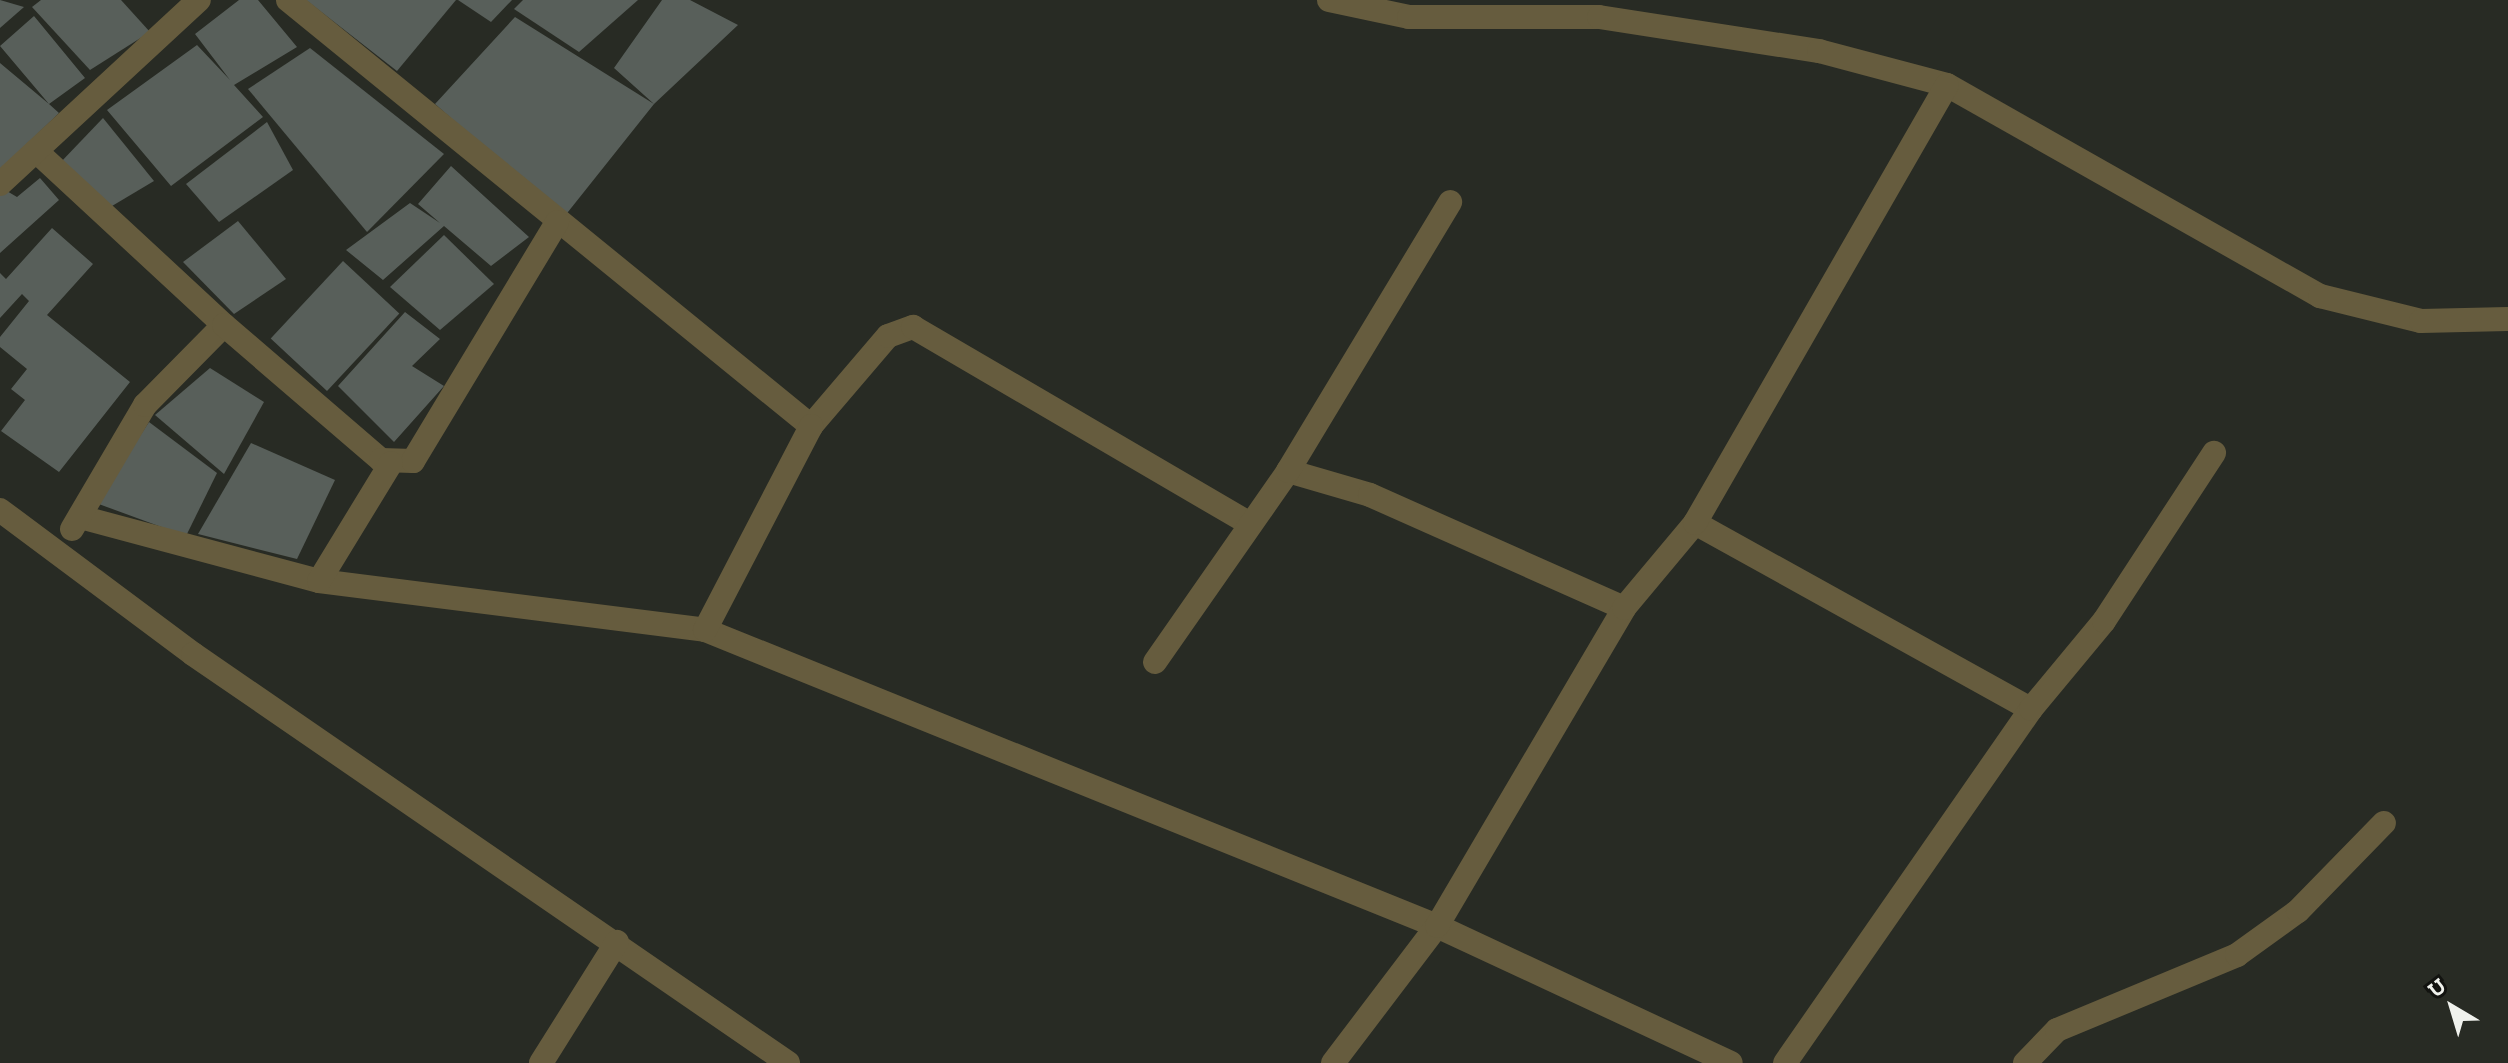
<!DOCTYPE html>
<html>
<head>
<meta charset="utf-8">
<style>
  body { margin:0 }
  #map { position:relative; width:2508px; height:1063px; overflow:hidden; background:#282b24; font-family:"Zilla Slab",serif }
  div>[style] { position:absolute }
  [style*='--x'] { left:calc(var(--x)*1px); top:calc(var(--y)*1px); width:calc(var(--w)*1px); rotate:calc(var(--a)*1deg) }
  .building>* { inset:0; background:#585f5a; transform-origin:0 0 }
  .minor>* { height:24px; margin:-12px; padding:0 12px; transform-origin:12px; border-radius:12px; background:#665c3e }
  span { translate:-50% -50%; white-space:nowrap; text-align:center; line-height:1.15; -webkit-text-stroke:6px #121310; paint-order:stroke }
  .north { position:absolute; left:2412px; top:967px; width:80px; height:80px; -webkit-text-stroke:6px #121310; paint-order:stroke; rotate:322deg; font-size:22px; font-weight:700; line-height:32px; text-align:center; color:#f0f2ed }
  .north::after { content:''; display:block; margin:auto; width:28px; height:36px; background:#f0f2ed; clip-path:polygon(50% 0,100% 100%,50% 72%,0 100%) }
</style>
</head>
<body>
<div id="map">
  <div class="building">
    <div style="clip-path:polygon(0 0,24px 7px,0 28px)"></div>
    <div style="clip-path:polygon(41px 0,121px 0,150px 32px,90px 70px,32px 7px)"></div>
    <div style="clip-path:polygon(239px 0,258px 0,297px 47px,234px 85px,263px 117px,171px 186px,107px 110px,197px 45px,230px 80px,195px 34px)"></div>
    <div style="clip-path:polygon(306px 0,456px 0,397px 71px)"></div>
    <div style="clip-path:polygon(458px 0,512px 0,491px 22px)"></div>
    <div style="clip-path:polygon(523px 0,638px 0,579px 52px,514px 9px)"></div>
    <div style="clip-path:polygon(662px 0,690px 0,738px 25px,654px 104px,564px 217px,435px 104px,515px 17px,654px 104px,614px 68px)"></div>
    <div style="clip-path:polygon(34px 16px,85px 78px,49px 104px,59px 113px,0 170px,0 63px,49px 104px,0 46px)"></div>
    <div style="clip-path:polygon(310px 48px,444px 154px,367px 232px,248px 89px)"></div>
    <div style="clip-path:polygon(103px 118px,154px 181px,107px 209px,59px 164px)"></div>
    <div style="clip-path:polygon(267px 122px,293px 170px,219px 222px,186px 184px)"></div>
    <div style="clip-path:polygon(451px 166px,529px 237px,491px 266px,444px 226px,383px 280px,346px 250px,410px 203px,440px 223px,418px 204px)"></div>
    <div style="clip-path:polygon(40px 178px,59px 200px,0 253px,0 187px,17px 197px)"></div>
    <div style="clip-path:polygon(238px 221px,286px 279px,234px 314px,183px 262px)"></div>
    <div style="clip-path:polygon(52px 228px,93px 264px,47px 315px,130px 382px,59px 472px,1px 431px,25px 400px,11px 389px,27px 369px,0 347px,0 337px,29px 301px,22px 294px,0 318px,0 273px,6px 279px)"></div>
    <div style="clip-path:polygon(444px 235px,494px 284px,440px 330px,390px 287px)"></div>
    <div style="left:343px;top:261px;width:77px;height:106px;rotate:43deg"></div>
    <div style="clip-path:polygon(405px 312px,440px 339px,412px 366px,444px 386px,394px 442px,338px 386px)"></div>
    <div style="clip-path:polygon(210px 368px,264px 402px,224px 474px,155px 415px)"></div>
    <div style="clip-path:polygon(149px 422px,217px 473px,186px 536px,96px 503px)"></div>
    <div style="clip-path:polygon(251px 443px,335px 480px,297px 559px,198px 534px)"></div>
  </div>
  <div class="minor">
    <div style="--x:288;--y:0;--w:675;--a:39.16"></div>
    <div style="--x:811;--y:426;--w:118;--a:-49.5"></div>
    <div style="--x:888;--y:336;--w:27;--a:-20"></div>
    <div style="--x:913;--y:327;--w:389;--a:30.3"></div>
    <div style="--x:1329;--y:0;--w:82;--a:12"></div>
    <div style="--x:1409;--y:17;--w:190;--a:0"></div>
    <div style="--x:1599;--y:17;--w:223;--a:8.8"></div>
    <div style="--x:1819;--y:51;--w:132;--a:14.9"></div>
    <div style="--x:1947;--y:85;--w:429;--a:29.5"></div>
    <div style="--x:2320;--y:296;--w:104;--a:13.9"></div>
    <div style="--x:2421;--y:321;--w:87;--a:-1.3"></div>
    <div style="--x:36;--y:151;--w:256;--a:42.8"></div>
    <div style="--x:0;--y:184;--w:271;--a:-42.8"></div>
    <div style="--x:1288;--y:471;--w:85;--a:16.3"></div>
    <div style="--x:1370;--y:495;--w:278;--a:24"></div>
    <div style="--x:0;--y:510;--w:241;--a:36.7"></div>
    <div style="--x:193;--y:654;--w:722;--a:34.5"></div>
    <div style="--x:80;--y:517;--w:247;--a:15"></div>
    <div style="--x:319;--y:581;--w:389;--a:7.2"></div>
    <div style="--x:705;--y:630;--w:790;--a:22.02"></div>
    <div style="--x:1437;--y:926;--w:324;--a:25"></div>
    <div style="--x:1695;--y:523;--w:384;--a:29"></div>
    <div style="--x:72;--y:529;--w:144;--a:-59.5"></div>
    <div style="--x:145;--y:405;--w:112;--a:-45.4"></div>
    <div style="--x:224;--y:325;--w:207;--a:40.7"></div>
    <div style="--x:381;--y:460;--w:32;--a:2"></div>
    <div style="--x:413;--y:461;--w:279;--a:-58.9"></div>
    <div style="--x:319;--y:581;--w:138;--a:-58.6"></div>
    <div style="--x:705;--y:630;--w:230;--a:-62.5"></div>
    <div style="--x:1155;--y:662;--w:233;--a:-55.1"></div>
    <div style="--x:1288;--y:471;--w:314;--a:-58.9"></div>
    <div style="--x:541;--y:1063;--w:143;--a:-57.9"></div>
    <div style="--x:1333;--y:1063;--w:172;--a:-52.8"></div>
    <div style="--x:1437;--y:926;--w:369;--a:-59.5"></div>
    <div style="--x:1624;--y:608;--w:111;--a:-50.1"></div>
    <div style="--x:1695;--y:523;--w:505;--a:-60.09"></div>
    <div style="--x:1785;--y:1063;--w:431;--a:-55.2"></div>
    <div style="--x:2031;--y:709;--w:114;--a:-50.3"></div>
    <div style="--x:2104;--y:621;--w:201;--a:-56.8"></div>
    <div style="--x:2025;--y:1063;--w:46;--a:-45.9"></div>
    <div style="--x:2057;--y:1030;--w:195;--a:-22.6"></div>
    <div style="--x:2237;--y:955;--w:75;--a:-35.8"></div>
    <div style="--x:2298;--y:911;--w:123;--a:-45.7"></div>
  </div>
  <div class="north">U</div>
</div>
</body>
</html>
